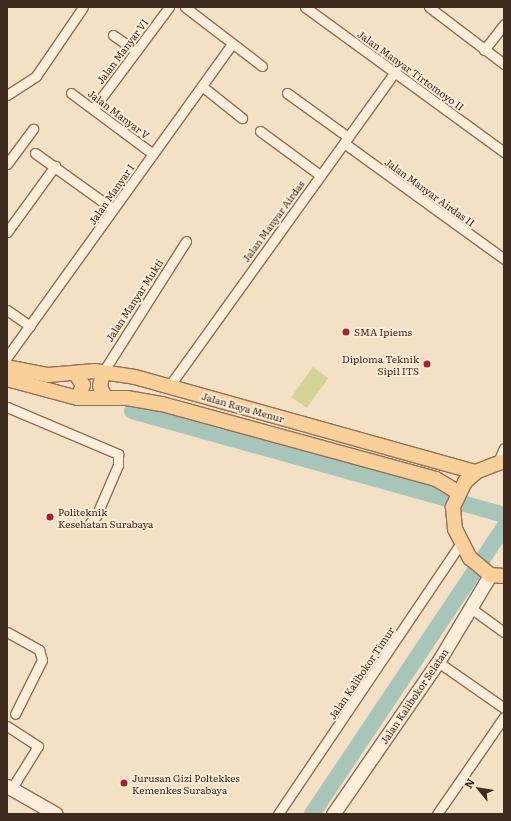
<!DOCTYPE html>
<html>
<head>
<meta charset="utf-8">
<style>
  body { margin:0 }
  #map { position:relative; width:511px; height:821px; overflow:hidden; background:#f3e0c5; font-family:Literata,serif }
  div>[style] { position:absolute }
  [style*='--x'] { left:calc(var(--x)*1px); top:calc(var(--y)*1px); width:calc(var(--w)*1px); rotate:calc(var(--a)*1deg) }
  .green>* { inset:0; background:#d2d397; transform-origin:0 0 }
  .water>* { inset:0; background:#a7c6b9 }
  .river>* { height:16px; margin:-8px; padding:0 8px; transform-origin:8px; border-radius:8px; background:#a7c6b9 }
  .roads { filter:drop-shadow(1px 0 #907058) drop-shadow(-1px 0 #907058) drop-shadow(0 1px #907058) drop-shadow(0 -1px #907058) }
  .street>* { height:9px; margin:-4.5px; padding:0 4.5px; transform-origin:4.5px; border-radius:4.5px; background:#fceeda }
  .secondary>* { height:13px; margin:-6.5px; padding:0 6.5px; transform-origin:6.5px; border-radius:6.5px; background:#fceeda }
  .primary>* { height:14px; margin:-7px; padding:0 7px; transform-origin:7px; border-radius:7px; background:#f9d09a }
  .dots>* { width:11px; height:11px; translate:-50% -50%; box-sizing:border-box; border:2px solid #f9ebd6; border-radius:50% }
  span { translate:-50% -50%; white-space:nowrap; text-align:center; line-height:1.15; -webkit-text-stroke:4px #f9ebd6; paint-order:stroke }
  .street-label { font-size:10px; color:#3f2a1e }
  .poi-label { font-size:10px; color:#3f2a1e }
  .left { translate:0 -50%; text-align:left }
  .right { translate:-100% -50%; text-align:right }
  .frame { position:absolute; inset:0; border:8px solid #3f2a1e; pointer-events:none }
  .north { position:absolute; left:459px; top:769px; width:40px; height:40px; -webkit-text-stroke:3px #f9ebd6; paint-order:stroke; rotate:300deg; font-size:11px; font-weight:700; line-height:16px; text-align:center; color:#3f2a1e }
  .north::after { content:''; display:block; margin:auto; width:14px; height:18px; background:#3f2a1e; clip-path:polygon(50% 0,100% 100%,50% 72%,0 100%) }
</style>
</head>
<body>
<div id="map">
  <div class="green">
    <div style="left:313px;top:367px;width:19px;height:37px;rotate:36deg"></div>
  </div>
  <div class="water">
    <div style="clip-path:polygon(504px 515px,504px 536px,487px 559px,478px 554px)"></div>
  </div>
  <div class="river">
    <div style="--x:132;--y:411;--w:386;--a:15.6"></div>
    <div style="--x:312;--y:814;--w:345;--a:-56.2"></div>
  </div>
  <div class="roads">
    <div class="street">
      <div style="--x:185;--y:7;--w:97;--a:37.5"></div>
      <div style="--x:305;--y:7;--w:246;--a:36.1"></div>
      <div style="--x:429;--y:7;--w:94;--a:37.2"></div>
      <div style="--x:113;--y:35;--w:28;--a:35"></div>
      <div style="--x:484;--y:50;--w:33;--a:-52"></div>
      <div style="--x:203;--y:87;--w:50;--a:38.5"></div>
      <div style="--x:71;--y:93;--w:102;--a:36.6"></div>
      <div style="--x:287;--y:93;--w:75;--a:35.8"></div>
      <div style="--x:7;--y:95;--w:35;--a:-33"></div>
      <div style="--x:36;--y:76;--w:83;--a:-55.7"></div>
      <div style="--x:93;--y:109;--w:127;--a:-53.3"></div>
      <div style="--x:260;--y:131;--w:74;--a:36.3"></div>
      <div style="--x:344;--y:143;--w:198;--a:35.9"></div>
      <div style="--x:35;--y:153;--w:96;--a:35.7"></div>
      <div style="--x:7;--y:164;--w:44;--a:-53.4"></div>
      <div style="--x:7;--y:232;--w:82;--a:-54"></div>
      <div style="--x:7;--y:310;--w:28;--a:35"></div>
      <div style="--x:7;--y:357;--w:385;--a:-54.3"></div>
      <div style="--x:103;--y:372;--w:155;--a:-57.6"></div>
      <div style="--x:170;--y:385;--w:387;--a:-54.3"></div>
      <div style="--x:7;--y:407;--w:121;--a:22.9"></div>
      <div style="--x:118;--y:454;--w:11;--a:90"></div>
      <div style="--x:118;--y:465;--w:56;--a:113.3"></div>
      <div style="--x:96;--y:516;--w:9;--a:131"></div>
      <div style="--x:498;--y:462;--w:15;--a:-67"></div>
      <div style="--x:472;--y:609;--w:39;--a:36"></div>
      <div style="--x:7;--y:632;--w:37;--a:29"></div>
      <div style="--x:39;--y:650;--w:10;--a:73"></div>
      <div style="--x:42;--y:660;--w:60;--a:116.6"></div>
      <div style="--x:438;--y:662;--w:80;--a:34.9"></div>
      <div style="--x:7;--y:726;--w:37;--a:33"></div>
      <div style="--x:38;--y:746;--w:49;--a:121.8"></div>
      <div style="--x:278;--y:814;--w:327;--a:-56"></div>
      <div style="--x:437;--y:814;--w:118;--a:-55.4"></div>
    </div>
    <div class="secondary">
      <div style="--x:7;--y:786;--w:56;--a:29.7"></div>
      <div style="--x:333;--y:814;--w:185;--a:-55.4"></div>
      <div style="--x:438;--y:662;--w:101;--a:-59.1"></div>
    </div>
    <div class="primary">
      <div style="--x:7;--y:367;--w:42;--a:11"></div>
      <div style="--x:48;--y:375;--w:47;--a:-4.9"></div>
      <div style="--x:95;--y:371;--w:40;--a:8.5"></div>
      <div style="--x:135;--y:377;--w:354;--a:15.6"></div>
      <div style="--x:103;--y:372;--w:14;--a:102"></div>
      <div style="--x:100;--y:386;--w:13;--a:67"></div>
      <div style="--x:75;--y:373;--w:14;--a:56"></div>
      <div style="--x:83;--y:385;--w:14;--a:111"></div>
      <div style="--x:7;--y:379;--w:73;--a:15"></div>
      <div style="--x:78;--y:398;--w:49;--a:0"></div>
      <div style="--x:127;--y:398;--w:36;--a:10"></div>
      <div style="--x:162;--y:404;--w:284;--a:15.3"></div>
      <div style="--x:436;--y:479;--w:26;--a:31"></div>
      <div style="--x:504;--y:461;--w:30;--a:159"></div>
      <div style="--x:476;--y:472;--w:15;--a:138"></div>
      <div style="--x:465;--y:482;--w:28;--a:116"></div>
      <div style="--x:453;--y:507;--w:22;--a:85"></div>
      <div style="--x:455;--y:529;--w:33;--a:63"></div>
      <div style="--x:470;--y:558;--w:26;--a:40"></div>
      <div style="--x:490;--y:575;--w:14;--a:4"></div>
    </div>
  </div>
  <div class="dots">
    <div style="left:346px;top:332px;background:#a62232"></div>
    <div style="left:427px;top:364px;background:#a62232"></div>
    <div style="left:50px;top:517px;background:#a62232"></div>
    <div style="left:124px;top:783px;background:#a62232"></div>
  </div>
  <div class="street-label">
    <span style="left:122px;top:51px;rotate:-53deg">Jalan Manyar VI</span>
    <span style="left:411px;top:70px;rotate:36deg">Jalan Manyar Tirtomoyo II</span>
    <span style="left:119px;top:114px;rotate:37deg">Jalan Manyar V</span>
    <span style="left:430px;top:192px;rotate:36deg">Jalan Manyar Airdas II</span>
    <span style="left:111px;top:194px;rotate:-55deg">Jalan Manyar I</span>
    <span style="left:273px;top:221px;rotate:-54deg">Jalan Manyar Airdas</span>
    <span style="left:134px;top:300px;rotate:-57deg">Jalan Manyar Mukti</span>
    <span style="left:243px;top:407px;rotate:16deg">Jalan Raya Menur</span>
    <span style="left:361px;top:673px;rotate:-56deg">Jalan Kalibokor Timur</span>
    <span style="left:414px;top:696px;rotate:-56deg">Jalan Kalibokor Selatan</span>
  </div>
  <div class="poi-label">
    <span class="left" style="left:354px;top:332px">SMA Ipiems</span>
    <span class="right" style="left:419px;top:364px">Diploma Teknik<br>Sipil ITS</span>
    <span class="left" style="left:58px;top:517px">Politeknik<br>Kesehatan Surabaya</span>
    <span class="left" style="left:132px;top:783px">Jurusan Gizi Poltekkes<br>Kemenkes Surabaya</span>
  </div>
  <div class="frame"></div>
  <div class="north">N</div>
</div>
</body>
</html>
